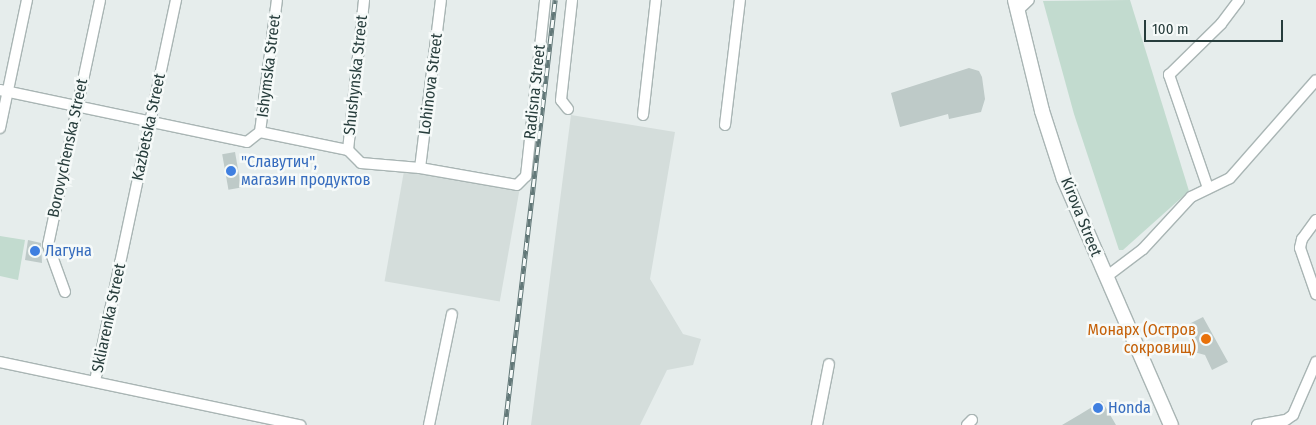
<!DOCTYPE html>
<html>
<head>
<meta charset="utf-8">
<style>
  body { margin:0 }
  #map { position:relative; width:1316px; height:425px; overflow:hidden; background:#e6edec; font-family:"Fira Sans Condensed",sans-serif }
  div>[style] { position:absolute }
  [style*='--x'] { left:calc(var(--x)*1px); top:calc(var(--y)*1px); width:calc(var(--w)*1px); rotate:calc(var(--a)*1deg) }
  .built>* { inset:0; background:#d4dddb; transform-origin:0 0 }
  .green>* { inset:0; background:#c2dbcf }
  .building>* { inset:0; background:#becac8; transform-origin:0 0 }
  .roads { filter:drop-shadow(1px 0 #a9b5b4) drop-shadow(-1px 0 #a9b5b4) drop-shadow(0 1px #a9b5b4) drop-shadow(0 -1px #a9b5b4) }
  .minor>* { height:10px; margin:-5px; padding:0 5px; transform-origin:5px; border-radius:5px; background:#fff }
  .secondary>* { height:14px; margin:-7px; padding:0 7px; transform-origin:7px; border-radius:7px; background:#fff }
  .rail>* { height:4.5px; margin-top:-2.25px; transform-origin:0; background:repeating-linear-gradient(90deg,#f6faf9 0 8px,#627878 0 16px); box-sizing:border-box; border-block:1px solid #627878 }
  .dots>* { width:14px; height:14px; translate:-50% -50%; box-sizing:border-box; border:2px solid #f6faf9; border-radius:50% }
  span { translate:-50% -50%; white-space:nowrap; text-align:center; line-height:1.15; -webkit-text-stroke:5px #f6faf9; paint-order:stroke }
  .street-label { font-size:16px; color:#273d3c }
  .shop-label { font-size:16px; color:#366cbe }
  .left { translate:0 -50%; text-align:left }
  .food-label { font-size:16px; color:#c56008 }
  .right { translate:-100% -50%; text-align:right }
  .scale { position:absolute; left:1144px; top:20px; width:139px; height:22px; box-sizing:border-box; border:2px solid #273d3c; border-top:0; padding-left:6px; font-size:15px; line-height:18px; white-space:nowrap; color:#273d3c; -webkit-text-stroke:4px #f6faf9; paint-order:stroke }
</style>
</head>
<body>
<div id="map">
  <div class="built">
    <div style="clip-path:polygon(571px 115px,675px 132px,650px 279px,683px 334px,701px 339px,693px 365px,667px 370px,640px 425px,531px 425px)"></div>
    <div style="left:404px;top:171px;width:117px;height:112px;rotate:10deg"></div>
  </div>
  <div class="green">
    <div style="clip-path:polygon(1130px 0,1189px 191px,1123px 250px,1119px 250px,1074px 114px,1043px 1px)"></div>
    <div style="clip-path:polygon(0 236px,25px 240px,18px 280px,0 276px)"></div>
  </div>
  <div class="building">
    <div style="clip-path:polygon(969px 68px,979px 71px,982px 77px,985px 99px,981px 112px,949px 119px,948px 114px,900px 127px,891px 93px)"></div>
    <div style="left:235px;top:152px;width:36px;height:13px;rotate:80deg"></div>
    <div style="clip-path:polygon(28px 240px,41px 243px,42px 263px,25px 260px)"></div>
    <div style="clip-path:polygon(1203px 317px,1228px 362px,1212px 370px,1205px 355px,1194px 352px,1196px 344px,1187px 325px)"></div>
    <div style="clip-path:polygon(1102px 401px,1116px 425px,1062px 425px,1079px 415px)"></div>
  </div>
  <div class="roads">
    <div class="minor">
      <div style="--x:1017;--y:11;--w:16;--a:-43"></div>
      <div style="--x:0;--y:90;--w:252;--a:11.9"></div>
      <div style="--x:247;--y:142;--w:16;--a:-38"></div>
      <div style="--x:260;--y:132;--w:90;--a:11.6"></div>
      <div style="--x:348;--y:150;--w:18;--a:45"></div>
      <div style="--x:361;--y:163;--w:59;--a:4.8"></div>
      <div style="--x:420;--y:168;--w:98;--a:9.9"></div>
      <div style="--x:517;--y:185;--w:13;--a:-45"></div>
      <div style="--x:526;--y:176;--w:177;--a:-83.8"></div>
      <div style="--x:568;--y:109;--w:11;--a:-128"></div>
      <div style="--x:561;--y:100;--w:101;--a:-83.7"></div>
      <div style="--x:643;--y:115;--w:116;--a:-83.6"></div>
      <div style="--x:725;--y:125;--w:126;--a:-83.2"></div>
      <div style="--x:0;--y:128;--w:131;--a:-78.1"></div>
      <div style="--x:260;--y:132;--w:133;--a:-82.7"></div>
      <div style="--x:348;--y:150;--w:151;--a:-83.9"></div>
      <div style="--x:420;--y:168;--w:169;--a:-82.9"></div>
      <div style="--x:1208;--y:188;--w:120;--a:-109"></div>
      <div style="--x:1169;--y:75;--w:73;--a:-44.4"></div>
      <div style="--x:1221;--y:24;--w:30;--a:-53"></div>
      <div style="--x:1316;--y:220;--w:24;--a:126"></div>
      <div style="--x:1302;--y:239;--w:9;--a:103"></div>
      <div style="--x:1300;--y:248;--w:49;--a:70.8"></div>
      <div style="--x:1106;--y:277;--w:46;--a:-37.1"></div>
      <div style="--x:1143;--y:249;--w:71;--a:-47.3"></div>
      <div style="--x:1191;--y:197;--w:43;--a:-26"></div>
      <div style="--x:1230;--y:178;--w:130;--a:-48.7"></div>
      <div style="--x:65;--y:292;--w:50;--a:-109.9"></div>
      <div style="--x:48;--y:245;--w:250;--a:-78"></div>
      <div style="--x:0;--y:362;--w:307;--a:11.9"></div>
      <div style="--x:95;--y:381;--w:390;--a:-78"></div>
      <div style="--x:429;--y:425;--w:113;--a:-78.3"></div>
      <div style="--x:817;--y:425;--w:62;--a:-78.9"></div>
      <div style="--x:967;--y:425;--w:7;--a:-45"></div>
      <div style="--x:1257;--y:425;--w:29;--a:-10"></div>
      <div style="--x:1286;--y:420;--w:9;--a:-36"></div>
      <div style="--x:1293;--y:415;--w:58;--a:-66.5"></div>
    </div>
    <div class="secondary">
      <div style="--x:1015;--y:0;--w:114;--a:76.3"></div>
      <div style="--x:1042;--y:111;--w:71;--a:72.1"></div>
      <div style="--x:1064;--y:179;--w:268;--a:66.5"></div>
    </div>
  </div>
  <div class="rail">
    <div style="--x:505;--y:425;--w:428;--a:-83.3"></div>
  </div>
  <div class="dots">
    <div style="left:231px;top:171px;background:#3f7fe0"></div>
    <div style="left:35px;top:251px;background:#3f7fe0"></div>
    <div style="left:1206px;top:339px;background:#e8710a"></div>
    <div style="left:1098px;top:408px;background:#3f7fe0"></div>
  </div>
  <div class="street-label">
    <span style="left:269px;top:66px;rotate:-83deg">Ishymska Street</span>
    <span style="left:356px;top:75px;rotate:-84deg">Shushynska Street</span>
    <span style="left:431px;top:84px;rotate:-83deg">Lohinova Street</span>
    <span style="left:535px;top:92px;rotate:-84deg">Radisna Street</span>
    <span style="left:149px;top:127px;rotate:-78deg">Kazbetska Street</span>
    <span style="left:68px;top:148px;rotate:-78deg">Borovychenska Street</span>
    <span style="left:1081px;top:217px;rotate:68deg">Kirova Street</span>
    <span style="left:109px;top:318px;rotate:-78deg">Skliarenka Street</span>
  </div>
  <div class="shop-label">
    <span class="left" style="left:241px;top:171px">"Славутич",<br>магазин продуктов</span>
    <span class="left" style="left:45px;top:251px">Лагуна</span>
    <span class="left" style="left:1108px;top:408px">Honda</span>
  </div>
  <div class="food-label">
    <span class="right" style="left:1196px;top:339px">Монарх (Остров<br>сокровищ)</span>
  </div>
  <div class="scale">100 m</div>
</div>
</body>
</html>
